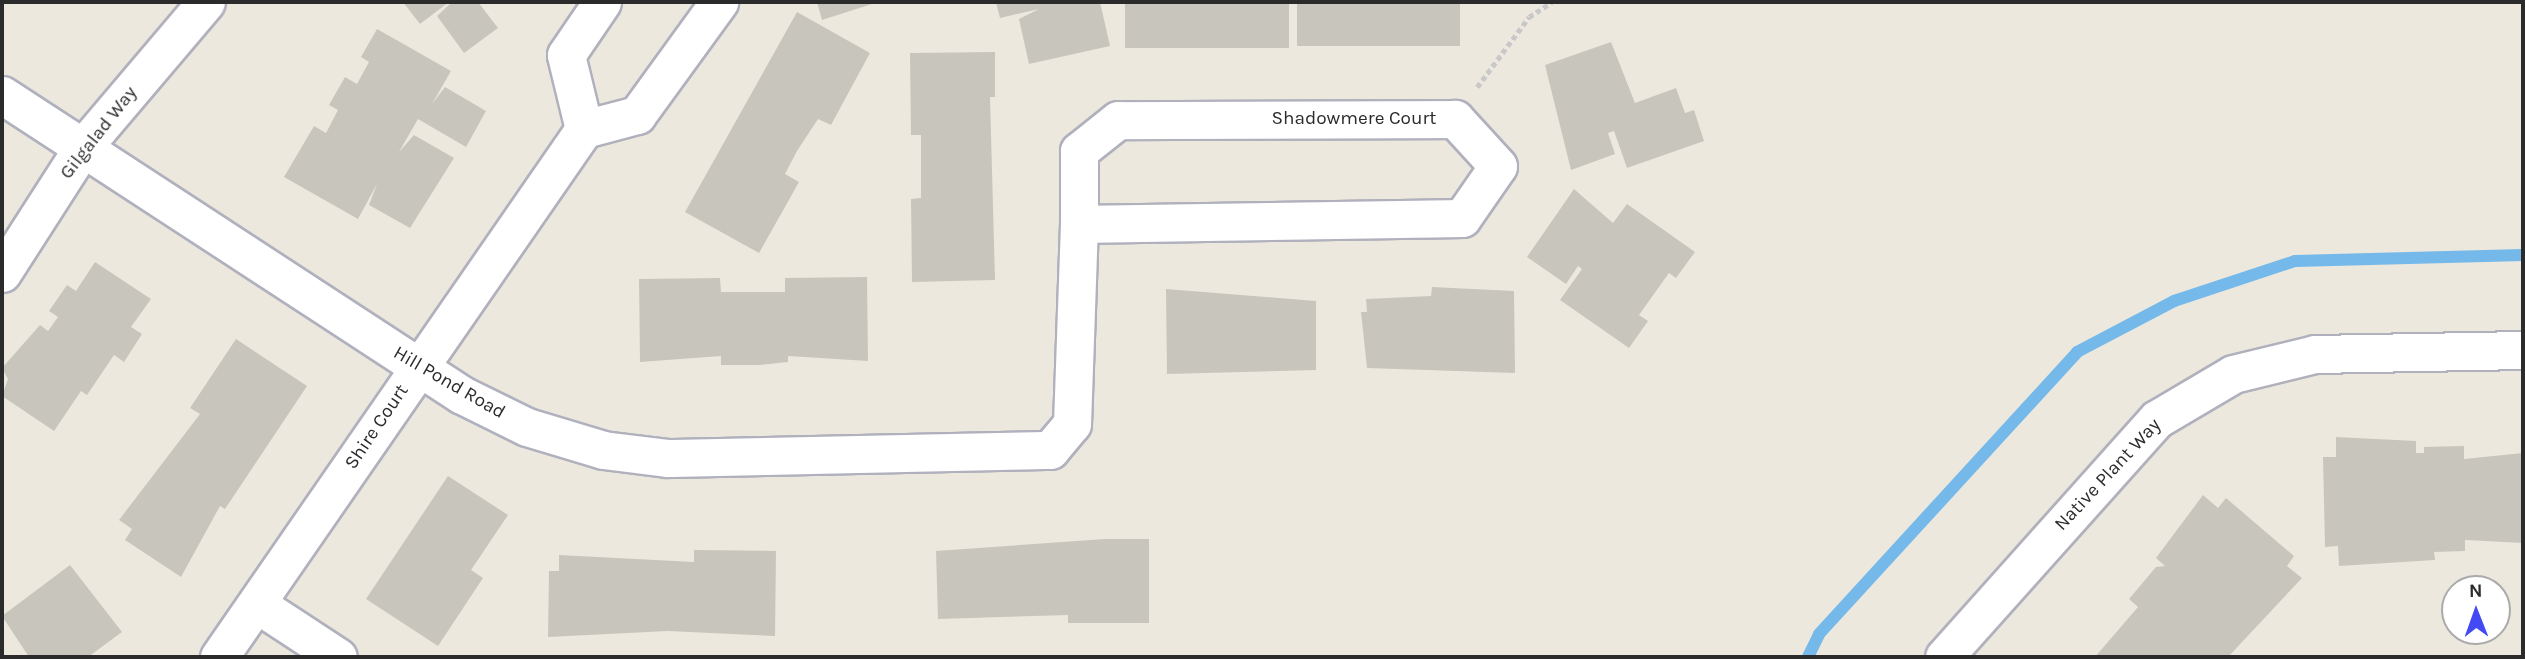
<!DOCTYPE html>
<html>
<head>
<meta charset="utf-8">
<style>
  body { margin:0 }
  #map { position:relative; width:2525px; height:659px; overflow:hidden; background:#ece8de; font-family:Karla,sans-serif }
  div>[style] { position:absolute }
  [style*='--x'] { left:calc(var(--x)*1px); top:calc(var(--y)*1px); width:calc(var(--w)*1px); rotate:calc(var(--a)*1deg) }
  .stream>* { height:12px; margin:-6px; padding:0 6px; transform-origin:6px; border-radius:6px; background:#74b9ea }
  .building>* { inset:0; background:#c8c6bc; transform-origin:0 0 }
  .path>* { height:4.5px; margin-top:-2.25px; transform-origin:0; background:repeating-linear-gradient(90deg,#c8c8c8 0 5px,transparent 0 8.5px) }
  .roads { filter:drop-shadow(2px 0 #b1b1be) drop-shadow(-2px 0 #b1b1be) drop-shadow(0 2px #b1b1be) drop-shadow(0 -2px #b1b1be) }
  .minor>* { height:37px; margin:-18.5px; padding:0 18.5px; transform-origin:18.5px; border-radius:18.5px; background:#fff }
  span { translate:-50% -50%; white-space:nowrap; text-align:center; line-height:1.15; -webkit-text-stroke:5px #fff; paint-order:stroke }
  .street-label { font-size:19px; color:#2b2b2b }
  .frame { position:absolute; inset:0; border:4px solid #2b2b2b; pointer-events:none }
  .north { position:absolute; left:2441px; top:575px; width:70px; height:70px; box-sizing:border-box; background:#fff; border:2px solid #aaa; border-radius:50%; rotate:359deg; font-size:19px; font-weight:700; line-height:28px; text-align:center; color:#2b2b2b }
  .north::after { content:''; display:block; margin:auto; width:24px; height:32px; background:#434af3; clip-path:polygon(50% 0,100% 100%,50% 72%,0 100%) }
</style>
</head>
<body>
<div id="map">
  <div class="stream">
    <div style="--x:1808;--y:657;--w:25;--a:-64"></div>
    <div style="--x:1819;--y:634;--w:382;--a:-47.5"></div>
    <div style="--x:2077;--y:352;--w:110;--a:-27.7"></div>
    <div style="--x:2174;--y:301;--w:127;--a:-18.3"></div>
    <div style="--x:2295;--y:261;--w:228;--a:-1.5"></div>
  </div>
  <div class="building">
    <div style="clip-path:polygon(403px 2px,449px 2px,420px 24px)"></div>
    <div style="clip-path:polygon(452px 2px,478px 2px,498px 28px,464px 53px,437px 16px)"></div>
    <div style="clip-path:polygon(817px 2px,878px 2px,822px 20px)"></div>
    <div style="clip-path:polygon(996px 2px,1100px 2px,1110px 46px,1029px 64px,1019px 19px,1039px 9px,1000px 18px)"></div>
    <div style="left:1125px;top:2px;width:164px;height:46px"></div>
    <div style="left:1297px;top:2px;width:163px;height:44px"></div>
    <div style="clip-path:polygon(797px 12px,870px 53px,831px 125px,818px 119px,797px 151px,785px 174px,799px 182px,759px 253px,685px 212px)"></div>
    <div style="clip-path:polygon(377px 29px,451px 71px,432px 104px,445px 87px,486px 111px,466px 147px,418px 119px,399px 152px,414px 135px,454px 158px,410px 228px,369px 205px,377px 184px,358px 219px,284px 177px,314px 126px,326px 133px,338px 110px,329px 105px,345px 77px,357px 84px,369px 62px,361px 57px)"></div>
    <div style="clip-path:polygon(1611px 42px,1635px 103px,1676px 88px,1685px 113px,1694px 110px,1704px 141px,1627px 168px,1614px 131px,1608px 133px,1615px 154px,1571px 170px,1545px 65px)"></div>
    <div style="clip-path:polygon(995px 52px,995px 97px,990px 97px,995px 280px,912px 282px,911px 199px,921px 198px,921px 135px,911px 135px,910px 53px)"></div>
    <div style="clip-path:polygon(1574px 189px,1613px 223px,1627px 204px,1695px 252px,1676px 278px,1669px 273px,1639px 315px,1648px 321px,1629px 348px,1560px 300px,1582px 269px,1578px 266px,1566px 284px,1527px 257px)"></div>
    <div style="clip-path:polygon(95px 262px,151px 299px,131px 327px,142px 334px,124px 362px,114px 355px,87px 395px,81px 391px,54px 431px,2px 396px,8px 379px,2px 368px,40px 325px,48px 331px,58px 317px,49px 311px,67px 285px,76px 291px)"></div>
    <div style="clip-path:polygon(867px 277px,868px 361px,788px 356px,788px 362px,760px 365px,721px 365px,721px 356px,640px 362px,639px 279px,720px 278px,721px 292px,785px 292px,785px 278px)"></div>
    <div style="clip-path:polygon(1432px 287px,1514px 291px,1515px 373px,1367px 368px,1361px 312px,1367px 312px,1366px 299px,1431px 296px)"></div>
    <div style="clip-path:polygon(1166px 289px,1316px 301px,1316px 370px,1167px 374px)"></div>
    <div style="clip-path:polygon(236px 339px,307px 386px,225px 509px,220px 506px,181px 577px,125px 540px,132px 529px,119px 520px,200px 414px,190px 408px)"></div>
    <div style="clip-path:polygon(2336px 437px,2416px 441px,2416px 453px,2424px 453px,2424px 447px,2464px 446px,2464px 459px,2523px 453px,2523px 543px,2465px 540px,2465px 551px,2434px 552px,2435px 560px,2339px 566px,2338px 546px,2325px 547px,2323px 457px,2336px 457px)"></div>
    <div style="clip-path:polygon(448px 476px,508px 515px,471px 570px,483px 578px,438px 646px,366px 599px)"></div>
    <div style="clip-path:polygon(2203px 495px,2218px 508px,2226px 498px,2294px 556px,2287px 566px,2302px 578px,2228px 657px,2095px 657px,2138px 607px,2129px 599px,2156px 567px,2165px 566px,2156px 558px)"></div>
    <div style="clip-path:polygon(1105px 539px,1149px 539px,1149px 623px,1068px 623px,1068px 615px,938px 619px,936px 551px)"></div>
    <div style="clip-path:polygon(694px 550px,776px 551px,775px 636px,668px 631px,548px 637px,549px 571px,559px 571px,559px 555px,694px 562px)"></div>
    <div style="clip-path:polygon(70px 565px,122px 632px,88px 657px,29px 657px,2px 616px)"></div>
  </div>
  <div class="path">
    <div style="--x:1477;--y:87;--w:87;--a:-53.4"></div>
    <div style="--x:1529;--y:17;--w:27;--a:-33"></div>
  </div>
  <div class="roads">
    <div class="minor">
      <div style="--x:2;--y:95;--w:549;--a:33.11"></div>
      <div style="--x:462;--y:395;--w:72;--a:26.2"></div>
      <div style="--x:527;--y:427;--w:79;--a:16.8"></div>
      <div style="--x:603;--y:450;--w:64;--a:7.1"></div>
      <div style="--x:667;--y:458;--w:383;--a:-1.2"></div>
      <div style="--x:1050;--y:450;--w:34;--a:-50"></div>
      <div style="--x:1072;--y:424;--w:200;--a:-88"></div>
      <div style="--x:1079;--y:224;--w:383;--a:-0.9"></div>
      <div style="--x:1462;--y:218;--w:63;--a:-55.3"></div>
      <div style="--x:1498;--y:166;--w:64;--a:-132.5"></div>
      <div style="--x:1455;--y:119;--w:337;--a:179.8"></div>
      <div style="--x:1118;--y:120;--w:50;--a:141.5"></div>
      <div style="--x:1079;--y:151;--w:73;--a:90"></div>
      <div style="--x:584;--y:129;--w:76;--a:-103.7"></div>
      <div style="--x:566;--y:55;--w:64;--a:-55.8"></div>
      <div style="--x:2;--y:273;--w:150;--a:-57.3"></div>
      <div style="--x:83;--y:147;--w:190;--a:-49.7"></div>
      <div style="--x:260;--y:606;--w:93;--a:33.2"></div>
      <div style="--x:219;--y:657;--w:642;--a:-55.34"></div>
      <div style="--x:584;--y:129;--w:55;--a:-14.8"></div>
      <div style="--x:637;--y:115;--w:140;--a:-54"></div>
      <div style="--x:1944;--y:657;--w:319;--a:-48.2"></div>
      <div style="--x:2157;--y:419;--w:88;--a:-30.6"></div>
      <div style="--x:2233;--y:374;--w:84;--a:-13.7"></div>
      <div style="--x:2315;--y:354;--w:208;--a:-1.1"></div>
    </div>
  </div>
  <div class="street-label">
    <span style="left:1354px;top:119px">Shadowmere Court</span>
    <span style="left:99px;top:133px;rotate:-52deg">Gilgalad Way</span>
    <span style="left:449px;top:383px;rotate:30deg">Hill Pond Road</span>
    <span style="left:377px;top:427px;rotate:-56deg">Shire Court</span>
    <span style="left:2108px;top:475px;rotate:-47deg">Native Plant Way</span>
  </div>
  <div class="frame"></div>
  <div class="north">N</div>
</div>
</body>
</html>
